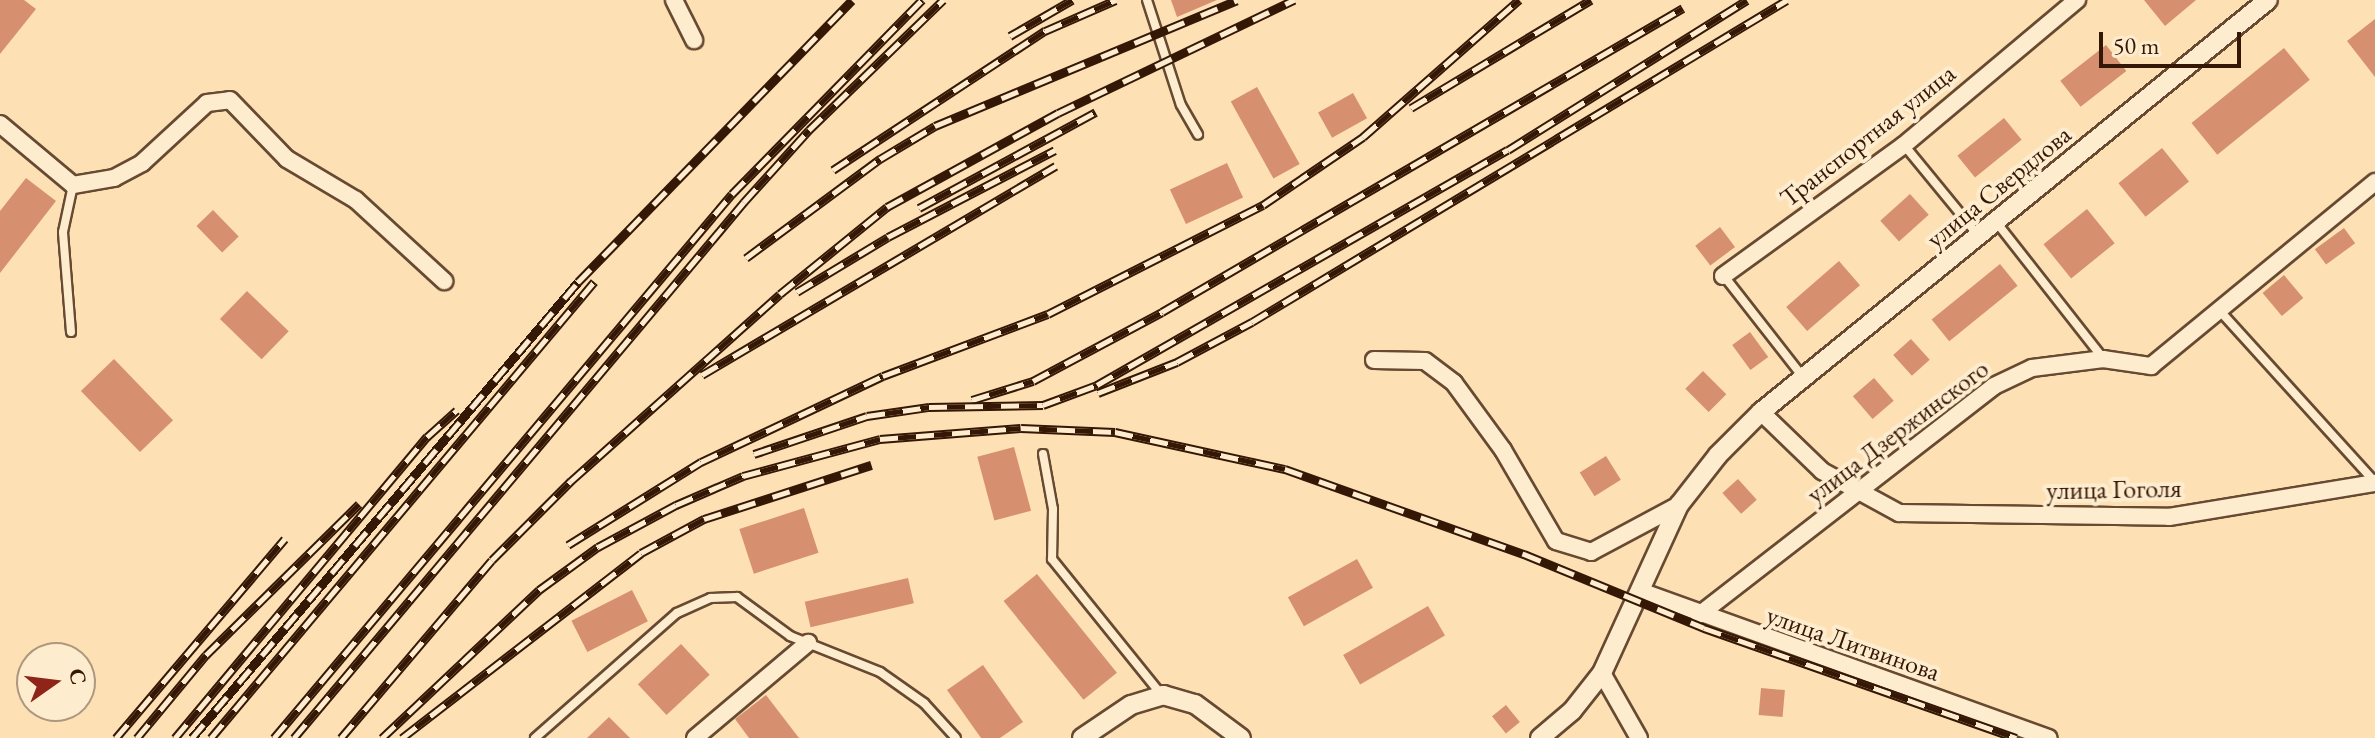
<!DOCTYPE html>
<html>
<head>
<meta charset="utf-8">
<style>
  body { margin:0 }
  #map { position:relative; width:2375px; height:738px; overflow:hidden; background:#fde1b5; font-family:"EB Garamond",serif }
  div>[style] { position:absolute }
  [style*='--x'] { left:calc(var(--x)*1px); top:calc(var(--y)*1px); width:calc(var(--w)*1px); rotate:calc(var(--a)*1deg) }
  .building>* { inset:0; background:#d7906f; transform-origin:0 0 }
  .roads { filter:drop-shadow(2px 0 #674a31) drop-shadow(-2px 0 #674a31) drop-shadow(0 2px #674a31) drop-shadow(0 -2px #674a31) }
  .service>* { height:8px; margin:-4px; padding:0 4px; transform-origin:4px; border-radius:4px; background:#feeccf }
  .minor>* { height:16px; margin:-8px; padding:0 8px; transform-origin:8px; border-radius:8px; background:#feeccf }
  .tertiary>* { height:18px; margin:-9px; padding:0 9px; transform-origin:9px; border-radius:9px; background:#feeccf }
  .rail>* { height:9px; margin-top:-4.5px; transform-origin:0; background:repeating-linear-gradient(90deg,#feeccf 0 18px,#351705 0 36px); box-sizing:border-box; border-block:2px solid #351705 }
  span { translate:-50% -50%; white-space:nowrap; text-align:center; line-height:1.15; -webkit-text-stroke:8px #feeccf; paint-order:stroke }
  .street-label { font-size:26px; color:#351705 }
  .north { position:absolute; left:16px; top:642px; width:80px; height:80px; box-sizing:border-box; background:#feeccf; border:2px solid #ae977e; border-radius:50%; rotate:76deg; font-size:22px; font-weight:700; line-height:32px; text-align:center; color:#351705 }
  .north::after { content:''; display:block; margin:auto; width:28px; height:36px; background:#8f2418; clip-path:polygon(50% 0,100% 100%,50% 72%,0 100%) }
  .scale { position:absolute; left:2099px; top:32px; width:142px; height:36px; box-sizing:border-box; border:4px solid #351705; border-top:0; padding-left:10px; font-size:24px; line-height:28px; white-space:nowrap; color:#351705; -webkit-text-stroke:6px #feeccf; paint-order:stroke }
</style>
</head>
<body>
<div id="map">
  <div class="building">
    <div style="clip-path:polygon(0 0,24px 0,36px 9px,0 54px)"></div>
    <div style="clip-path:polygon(1171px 0,1217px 0,1177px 17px)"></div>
    <div style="clip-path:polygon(2144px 0,2196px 0,2165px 26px)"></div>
    <div style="clip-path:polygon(2375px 19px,2375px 77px,2347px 41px)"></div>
    <div style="left:2106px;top:45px;width:33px;height:58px;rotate:52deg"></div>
    <div style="left:2284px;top:48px;width:41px;height:119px;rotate:51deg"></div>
    <div style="left:1257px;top:87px;width:88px;height:30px;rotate:61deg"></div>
    <div style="left:1353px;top:93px;width:29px;height:40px;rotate:61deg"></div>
    <div style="left:2004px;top:118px;width:28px;height:60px;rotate:51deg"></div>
    <div style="left:2162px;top:148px;width:43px;height:56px;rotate:51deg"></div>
    <div style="left:1227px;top:163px;width:38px;height:63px;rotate:65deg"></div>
    <div style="clip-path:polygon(26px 178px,56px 201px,0 273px,0 211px)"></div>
    <div style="left:1910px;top:194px;width:28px;height:40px;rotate:48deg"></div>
    <div style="left:2087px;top:209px;width:44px;height:56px;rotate:51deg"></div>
    <div style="left:213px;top:210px;width:37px;height:23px;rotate:46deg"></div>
    <div style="left:1720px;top:227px;width:25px;height:31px;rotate:53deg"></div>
    <div style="left:2344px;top:228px;width:19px;height:36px;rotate:54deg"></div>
    <div style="left:1839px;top:261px;width:32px;height:70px;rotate:49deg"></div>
    <div style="left:2000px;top:264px;width:28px;height:88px;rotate:51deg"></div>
    <div style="left:2284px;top:275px;width:30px;height:28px;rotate:50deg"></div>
    <div style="left:247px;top:291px;width:58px;height:39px;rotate:44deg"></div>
    <div style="left:1750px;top:332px;width:31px;height:22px;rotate:54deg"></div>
    <div style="left:1911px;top:339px;width:28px;height:24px;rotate:48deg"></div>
    <div style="left:114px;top:359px;width:85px;height:46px;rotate:46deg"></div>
    <div style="left:1703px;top:371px;width:33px;height:25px;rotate:45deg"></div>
    <div style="left:1874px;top:378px;width:30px;height:28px;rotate:49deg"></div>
    <div style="left:1014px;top:447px;width:66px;height:38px;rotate:75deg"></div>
    <div style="left:1606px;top:456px;width:28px;height:31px;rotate:58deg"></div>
    <div style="left:1738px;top:479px;width:28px;height:21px;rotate:48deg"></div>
    <div style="left:804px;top:508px;width:47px;height:68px;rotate:72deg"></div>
    <div style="left:1357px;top:559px;width:33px;height:79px;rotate:61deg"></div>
    <div style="left:1037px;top:574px;width:127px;height:43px;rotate:51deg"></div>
    <div style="left:908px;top:578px;width:26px;height:106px;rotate:77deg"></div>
    <div style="left:632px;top:590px;width:35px;height:68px;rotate:63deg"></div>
    <div style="left:1428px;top:606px;width:34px;height:98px;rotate:60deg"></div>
    <div style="left:681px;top:644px;width:42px;height:59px;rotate:47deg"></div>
    <div style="clip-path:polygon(983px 665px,1023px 722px,1000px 738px,981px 738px,947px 690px)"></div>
    <div style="left:1761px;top:688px;width:24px;height:27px;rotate:5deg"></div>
    <div style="clip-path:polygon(766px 695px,799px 738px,749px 738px,735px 719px)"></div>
    <div style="left:1506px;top:705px;width:22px;height:18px;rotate:51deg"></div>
    <div style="clip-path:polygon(609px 717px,630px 738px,587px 738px)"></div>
  </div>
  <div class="roads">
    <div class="service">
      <div style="--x:1147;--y:0;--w:110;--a:72.1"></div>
      <div style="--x:1181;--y:105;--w:34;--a:60"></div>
      <div style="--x:1904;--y:145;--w:115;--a:50.6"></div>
      <div style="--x:1997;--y:223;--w:172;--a:51.9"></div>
      <div style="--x:1724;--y:276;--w:128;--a:52"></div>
      <div style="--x:2219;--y:310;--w:232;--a:47.8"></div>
      <div style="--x:71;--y:332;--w:100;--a:-94.6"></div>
      <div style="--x:63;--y:232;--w:48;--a:-78"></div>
      <div style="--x:1043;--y:454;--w:56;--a:79.7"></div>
      <div style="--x:1053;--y:509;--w:50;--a:91.1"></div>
      <div style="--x:1052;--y:559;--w:174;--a:51.1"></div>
      <div style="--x:535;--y:738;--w:189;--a:-41.4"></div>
      <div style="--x:677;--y:613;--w:37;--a:-24"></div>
      <div style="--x:711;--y:598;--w:26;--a:-2"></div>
      <div style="--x:737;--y:597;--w:66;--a:36.3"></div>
      <div style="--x:790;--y:636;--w:97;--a:21.8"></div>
      <div style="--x:880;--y:672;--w:54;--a:35.2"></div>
      <div style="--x:924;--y:703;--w:47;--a:47.6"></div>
    </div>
    <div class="minor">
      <div style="--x:674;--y:0;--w:45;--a:63.4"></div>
      <div style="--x:0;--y:124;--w:95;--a:39.9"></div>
      <div style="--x:73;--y:185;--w:42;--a:-9.7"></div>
      <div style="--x:114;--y:178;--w:32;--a:-28"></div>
      <div style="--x:142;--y:163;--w:88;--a:-42.7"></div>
      <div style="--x:207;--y:103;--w:23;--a:-7"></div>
      <div style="--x:230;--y:100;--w:82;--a:46"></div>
      <div style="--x:287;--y:159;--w:80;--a:30.7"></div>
      <div style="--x:356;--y:200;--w:120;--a:42.6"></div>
      <div style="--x:1723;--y:276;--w:223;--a:-35.9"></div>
      <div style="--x:1904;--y:145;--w:226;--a:-40"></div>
      <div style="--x:1374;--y:360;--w:51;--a:1.1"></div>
      <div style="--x:1425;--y:361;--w:36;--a:37"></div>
      <div style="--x:1454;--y:383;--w:83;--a:53.8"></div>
      <div style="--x:1503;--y:450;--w:105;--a:59.8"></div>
      <div style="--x:1556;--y:541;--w:37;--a:17"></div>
      <div style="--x:1591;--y:552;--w:100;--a:-28.1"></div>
      <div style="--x:1761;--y:412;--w:85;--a:44"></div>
      <div style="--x:1822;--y:471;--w:88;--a:28.6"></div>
      <div style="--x:1899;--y:513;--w:270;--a:0.8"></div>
      <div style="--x:2169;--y:517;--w:209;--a:-9.4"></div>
      <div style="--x:1643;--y:592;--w:431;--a:19.8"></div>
      <div style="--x:1699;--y:615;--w:373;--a:-37.8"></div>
      <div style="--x:1994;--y:386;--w:42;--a:-25.3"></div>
      <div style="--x:2032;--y:368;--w:72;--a:-7.2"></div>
      <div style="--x:2103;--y:359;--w:49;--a:8.3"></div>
      <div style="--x:2151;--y:366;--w:290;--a:-39.4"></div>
      <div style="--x:1602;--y:673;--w:75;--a:60.4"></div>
      <div style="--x:695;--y:738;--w:148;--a:-40.1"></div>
    </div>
    <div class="tertiary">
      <div style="--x:1082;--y:738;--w:59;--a:-34"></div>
      <div style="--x:1131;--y:705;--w:34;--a:-17"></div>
      <div style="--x:1163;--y:695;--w:33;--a:16"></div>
      <div style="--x:1195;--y:704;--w:57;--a:36.5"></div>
      <div style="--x:1540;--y:738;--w:42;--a:-40.2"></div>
      <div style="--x:1572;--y:711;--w:48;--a:-51.7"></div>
      <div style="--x:1602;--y:673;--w:185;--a:-65.4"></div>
      <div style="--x:1679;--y:505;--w:63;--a:-52"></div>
      <div style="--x:1718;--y:455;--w:61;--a:-45"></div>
      <div style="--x:1761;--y:412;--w:653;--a:-39.1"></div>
    </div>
  </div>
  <div class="rail">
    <div style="--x:1010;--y:36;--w:72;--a:-30.1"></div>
    <div style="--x:1411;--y:108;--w:210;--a:-31"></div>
    <div style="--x:833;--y:170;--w:254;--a:-33.3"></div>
    <div style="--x:1045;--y:31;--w:77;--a:-23.6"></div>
    <div style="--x:919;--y:208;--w:201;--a:-28.5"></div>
    <div style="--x:746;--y:258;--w:167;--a:-36.5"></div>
    <div style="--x:880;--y:159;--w:64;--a:-31"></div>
    <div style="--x:935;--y:126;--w:327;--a:-22.6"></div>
    <div style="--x:797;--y:292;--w:106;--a:-31.1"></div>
    <div style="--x:888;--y:237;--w:188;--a:-27.5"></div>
    <div style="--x:702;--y:375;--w:411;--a:-30.6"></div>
    <div style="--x:1098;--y:393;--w:85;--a:-21.4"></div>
    <div style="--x:1177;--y:362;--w:85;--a:-28.1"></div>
    <div style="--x:1252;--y:322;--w:624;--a:-31.04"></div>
    <div style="--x:972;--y:400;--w:64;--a:-17.3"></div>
    <div style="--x:1033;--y:381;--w:146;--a:-28.1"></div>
    <div style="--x:1162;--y:312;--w:603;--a:-30.26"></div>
    <div style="--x:754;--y:454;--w:119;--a:-18.6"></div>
    <div style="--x:867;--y:416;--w:63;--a:-8.3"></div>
    <div style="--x:929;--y:407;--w:114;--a:-1"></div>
    <div style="--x:1043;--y:405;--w:58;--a:-20.3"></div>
    <div style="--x:1097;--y:385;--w:473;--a:-29.8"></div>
    <div style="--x:1508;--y:150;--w:282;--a:-32.1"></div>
    <div style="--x:568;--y:545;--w:157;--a:-32"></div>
    <div style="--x:701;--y:462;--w:201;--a:-25.3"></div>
    <div style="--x:883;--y:376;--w:176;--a:-20.6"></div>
    <div style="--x:1048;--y:314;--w:241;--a:-26.9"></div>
    <div style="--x:1263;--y:205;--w:121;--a:-34.2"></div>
    <div style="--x:1363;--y:137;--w:208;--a:-41.3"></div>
    <div style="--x:116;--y:738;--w:261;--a:-49.7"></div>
    <div style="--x:137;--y:738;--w:108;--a:-50.3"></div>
    <div style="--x:206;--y:655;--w:215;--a:-44.6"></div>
    <div style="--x:175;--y:738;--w:393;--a:-50.1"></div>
    <div style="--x:427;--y:437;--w:40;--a:-42"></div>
    <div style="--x:192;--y:738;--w:597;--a:-49.75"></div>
    <div style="--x:578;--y:282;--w:393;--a:-45.8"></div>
    <div style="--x:211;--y:738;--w:596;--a:-49.97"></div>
    <div style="--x:274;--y:738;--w:711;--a:-49.91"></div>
    <div style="--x:732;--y:194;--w:272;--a:-45.6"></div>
    <div style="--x:294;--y:738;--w:700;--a:-49.98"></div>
    <div style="--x:744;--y:202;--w:97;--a:-47.9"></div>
    <div style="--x:809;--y:130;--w:187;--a:-44.1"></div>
    <div style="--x:341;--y:738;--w:233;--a:-49.7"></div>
    <div style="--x:492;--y:560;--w:112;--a:-45"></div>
    <div style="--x:571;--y:481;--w:280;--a:-41.8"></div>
    <div style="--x:780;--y:294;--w:138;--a:-39.1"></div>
    <div style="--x:887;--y:207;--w:195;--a:-28.8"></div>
    <div style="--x:1058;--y:113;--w:262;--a:-25.6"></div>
    <div style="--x:382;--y:738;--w:216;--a:-43.3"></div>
    <div style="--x:539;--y:590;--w:73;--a:-36.1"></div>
    <div style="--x:598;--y:547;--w:89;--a:-28.3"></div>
    <div style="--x:676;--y:505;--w:73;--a:-23.4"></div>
    <div style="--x:743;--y:476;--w:142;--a:-15.1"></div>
    <div style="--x:880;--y:439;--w:141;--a:-4.5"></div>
    <div style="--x:1021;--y:428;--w:94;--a:2.4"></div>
    <div style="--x:1115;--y:432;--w:174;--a:12.3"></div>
    <div style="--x:1285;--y:469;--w:254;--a:19.6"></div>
    <div style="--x:1524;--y:554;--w:195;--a:22.3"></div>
    <div style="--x:1704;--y:628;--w:331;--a:19.4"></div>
    <div style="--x:402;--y:738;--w:302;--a:-37.7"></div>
    <div style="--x:641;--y:553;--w:72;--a:-28.4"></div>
    <div style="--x:704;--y:519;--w:176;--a:-17.9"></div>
  </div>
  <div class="street-label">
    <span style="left:1868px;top:136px;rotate:-38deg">Транспортная улица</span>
    <span style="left:1999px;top:187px;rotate:-39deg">улица Свердлова</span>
    <span style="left:1898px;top:432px;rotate:-37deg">улица Дзержинского</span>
    <span style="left:2114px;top:490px;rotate:-1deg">улица Гоголя</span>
    <span style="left:1853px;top:644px;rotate:19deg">улица Литвинова</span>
  </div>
  <div class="north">С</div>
  <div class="scale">50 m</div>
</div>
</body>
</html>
